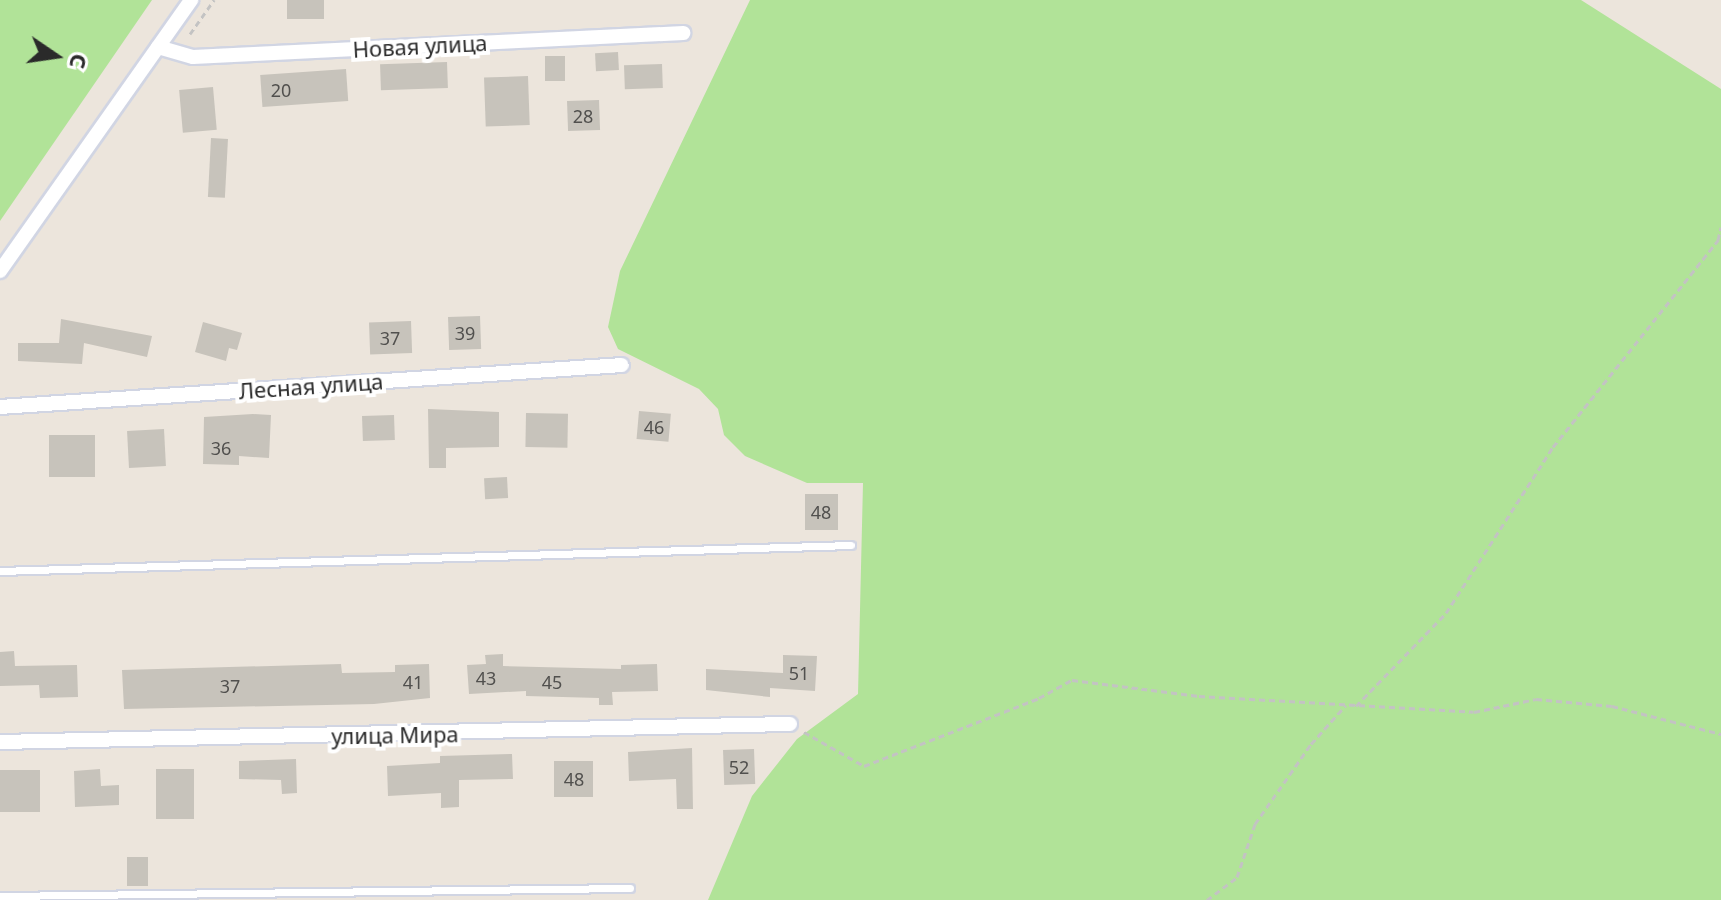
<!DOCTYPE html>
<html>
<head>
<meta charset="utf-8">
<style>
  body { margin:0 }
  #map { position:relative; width:1721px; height:900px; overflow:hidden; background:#ece5dc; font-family:"Noto Sans",sans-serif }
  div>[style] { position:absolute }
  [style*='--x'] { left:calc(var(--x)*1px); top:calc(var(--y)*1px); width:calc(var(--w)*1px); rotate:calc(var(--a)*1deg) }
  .green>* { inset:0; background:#b1e398 }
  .building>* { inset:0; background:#c7c3bb; transform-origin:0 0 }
  .path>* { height:3px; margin-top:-1.5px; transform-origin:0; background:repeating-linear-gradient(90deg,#c3c3c3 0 6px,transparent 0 10px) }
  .roads { filter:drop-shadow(2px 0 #d1d5e3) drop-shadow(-2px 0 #d1d5e3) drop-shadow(0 2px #d1d5e3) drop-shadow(0 -2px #d1d5e3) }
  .lane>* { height:7px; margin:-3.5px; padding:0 3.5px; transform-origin:3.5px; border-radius:3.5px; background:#fff }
  .street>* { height:14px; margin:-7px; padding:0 7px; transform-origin:7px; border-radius:7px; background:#fff }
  span { translate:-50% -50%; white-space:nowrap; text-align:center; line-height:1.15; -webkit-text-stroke:8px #fff; paint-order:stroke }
  .number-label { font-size:18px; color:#51504e }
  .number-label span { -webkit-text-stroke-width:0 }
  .street-label { font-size:22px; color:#2a2a2a }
  .north { position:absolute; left:16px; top:16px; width:80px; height:80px; -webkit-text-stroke:6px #fff; paint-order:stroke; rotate:103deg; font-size:22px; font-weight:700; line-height:32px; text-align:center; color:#2a2a2a }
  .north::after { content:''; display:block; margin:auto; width:28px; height:36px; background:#2a2a2a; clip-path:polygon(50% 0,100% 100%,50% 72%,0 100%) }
</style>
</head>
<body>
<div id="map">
  <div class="green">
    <div style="clip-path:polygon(0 0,152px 0,0 221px)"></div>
    <div style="clip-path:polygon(750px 0,1581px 0,1721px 89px,1721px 900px,708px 900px,752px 796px,797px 739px,858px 694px,863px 483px,807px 483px,745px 456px,724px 435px,718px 409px,699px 389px,618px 349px,608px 327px,620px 271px)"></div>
  </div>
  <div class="building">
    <div style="left:287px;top:0;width:37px;height:19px"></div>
    <div style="left:618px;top:52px;width:18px;height:23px;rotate:87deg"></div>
    <div style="left:545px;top:56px;width:20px;height:25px"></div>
    <div style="left:447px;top:62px;width:26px;height:67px;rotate:88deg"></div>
    <div style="left:662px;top:64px;width:24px;height:38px;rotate:88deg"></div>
    <div style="left:346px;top:69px;width:32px;height:86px;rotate:86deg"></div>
    <div style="left:528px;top:76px;width:49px;height:44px;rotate:88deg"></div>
    <div style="left:213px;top:87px;width:43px;height:34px;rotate:85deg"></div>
    <div style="left:599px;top:100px;width:30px;height:32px;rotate:88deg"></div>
    <div style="left:211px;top:138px;width:17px;height:59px;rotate:3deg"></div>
    <div style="left:480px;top:316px;width:33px;height:32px;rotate:88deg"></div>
    <div style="clip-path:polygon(61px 319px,152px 336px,147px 357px,84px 343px,82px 364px,18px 361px,18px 343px,59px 343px)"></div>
    <div style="left:411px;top:321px;width:32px;height:42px;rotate:88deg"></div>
    <div style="clip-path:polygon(203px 322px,242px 333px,237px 350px,229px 348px,226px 361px,195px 352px)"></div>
    <div style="clip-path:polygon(428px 409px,499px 412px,499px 447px,446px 448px,446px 468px,429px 468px)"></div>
    <div style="left:639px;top:411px;width:32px;height:28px;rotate:5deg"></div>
    <div style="left:526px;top:413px;width:42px;height:34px;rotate:1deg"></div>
    <div style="clip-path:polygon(253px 414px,271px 415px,269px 458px,239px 456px,239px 465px,203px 464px,204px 417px)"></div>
    <div style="left:394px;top:415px;width:25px;height:32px;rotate:88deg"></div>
    <div style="left:164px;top:429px;width:37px;height:37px;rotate:87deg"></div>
    <div style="left:49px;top:435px;width:46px;height:42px"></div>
    <div style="left:507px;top:477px;width:21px;height:23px;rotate:87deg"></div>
    <div style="left:805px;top:494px;width:33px;height:36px"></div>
    <div style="clip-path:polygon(14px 651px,15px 666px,77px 665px,78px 697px,40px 698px,39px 685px,0 686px,0 652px)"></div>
    <div style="clip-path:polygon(503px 654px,503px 666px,621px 669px,621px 665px,657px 664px,658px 691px,612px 692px,613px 705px,599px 705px,599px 698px,526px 696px,526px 691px,469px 694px,467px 665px,486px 664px,485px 655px)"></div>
    <div style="clip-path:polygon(783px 655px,817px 656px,815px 691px,770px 688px,770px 697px,706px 690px,706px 669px,783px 673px)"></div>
    <div style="clip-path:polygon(341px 664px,342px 673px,395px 672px,395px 665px,429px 664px,430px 698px,374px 704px,124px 709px,122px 670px)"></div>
    <div style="clip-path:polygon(692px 748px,693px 809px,677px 809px,676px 779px,629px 781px,628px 752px)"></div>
    <div style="left:754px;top:749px;width:35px;height:31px;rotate:88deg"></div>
    <div style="clip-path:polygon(512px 754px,513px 779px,459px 780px,459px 807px,441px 808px,441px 793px,388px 796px,387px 766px,440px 763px,440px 756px)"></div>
    <div style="clip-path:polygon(296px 759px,297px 793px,282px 794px,281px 780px,239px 779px,239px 761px)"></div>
    <div style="left:554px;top:761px;width:39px;height:36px"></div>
    <div style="clip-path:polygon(100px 769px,101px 786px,119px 785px,119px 805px,75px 807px,74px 771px)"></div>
    <div style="left:156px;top:769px;width:38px;height:50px"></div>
    <div style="left:40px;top:770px;width:42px;height:40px;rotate:90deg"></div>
    <div style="left:127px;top:857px;width:21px;height:29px"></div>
  </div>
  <div class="path">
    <div style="--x:190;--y:34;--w:42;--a:-54.8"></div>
    <div style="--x:1356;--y:706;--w:129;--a:-45.9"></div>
    <div style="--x:1446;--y:613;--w:197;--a:-57.2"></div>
    <div style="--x:1553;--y:447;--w:265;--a:-51.4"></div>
    <div style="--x:1718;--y:240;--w:13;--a:-77"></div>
    <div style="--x:804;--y:732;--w:69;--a:29.5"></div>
    <div style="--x:864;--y:766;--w:188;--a:-21.2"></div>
    <div style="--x:1039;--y:698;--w:38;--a:-29"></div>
    <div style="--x:1072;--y:680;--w:128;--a:7.2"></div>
    <div style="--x:1199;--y:696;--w:275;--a:3.3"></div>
    <div style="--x:1474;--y:712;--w:63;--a:-11.8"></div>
    <div style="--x:1536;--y:699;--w:76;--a:5.3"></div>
    <div style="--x:1612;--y:706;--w:113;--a:14.4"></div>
    <div style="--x:1207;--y:900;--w:38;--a:-37"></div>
    <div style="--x:1237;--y:877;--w:56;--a:-71.2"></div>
    <div style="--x:1255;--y:824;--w:98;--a:-55"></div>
    <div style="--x:1311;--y:744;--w:52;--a:-48.1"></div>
  </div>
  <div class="roads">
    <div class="lane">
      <div style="--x:0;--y:571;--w:851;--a:-1.75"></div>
      <div style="--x:0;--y:896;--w:630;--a:-0.73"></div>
    </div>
    <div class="street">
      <div style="--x:158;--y:47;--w:36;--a:16"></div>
      <div style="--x:193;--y:57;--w:491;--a:-2.8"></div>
      <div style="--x:0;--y:271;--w:332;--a:-54.8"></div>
      <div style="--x:0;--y:407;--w:623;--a:-3.86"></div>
      <div style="--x:0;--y:742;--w:790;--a:-1.31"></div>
    </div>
  </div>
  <div class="number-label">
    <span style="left:281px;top:90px">20</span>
    <span style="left:583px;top:116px">28</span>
    <span style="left:465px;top:333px">39</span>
    <span style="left:390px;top:338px">37</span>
    <span style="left:654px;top:427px">46</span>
    <span style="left:221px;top:448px">36</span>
    <span style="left:821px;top:512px">48</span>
    <span style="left:799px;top:673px">51</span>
    <span style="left:486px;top:678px">43</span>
    <span style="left:413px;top:682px">41</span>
    <span style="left:552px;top:682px">45</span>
    <span style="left:230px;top:686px">37</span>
    <span style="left:739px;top:767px">52</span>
    <span style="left:574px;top:779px">48</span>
  </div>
  <div class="street-label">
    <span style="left:420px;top:46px;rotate:-3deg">Новая улица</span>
    <span style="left:311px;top:386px;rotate:-4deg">Лесная улица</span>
    <span style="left:395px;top:735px;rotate:-1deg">улица Мира</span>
  </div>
  <div class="north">С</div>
</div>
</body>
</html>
